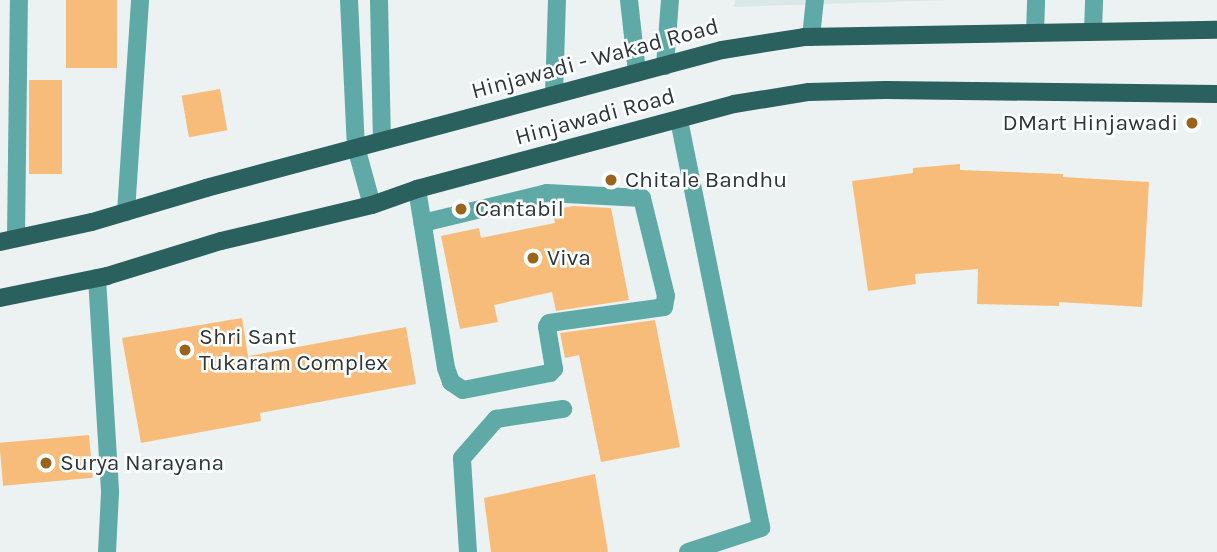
<!DOCTYPE html>
<html>
<head>
<meta charset="utf-8">
<style>
  body { margin:0 }
  #map { position:relative; width:1217px; height:552px; overflow:hidden; background:#ecf2f2; font-family:Karla,sans-serif }
  div>[style] { position:absolute }
  [style*='--x'] { left:calc(var(--x)*1px); top:calc(var(--y)*1px); width:calc(var(--w)*1px); rotate:calc(var(--a)*1deg) }
  .built>* { inset:0; background:#dae8e7 }
  .building>* { inset:0; background:#f8bc7a; transform-origin:0 0 }
  .lane>* { height:18px; margin:-9px; padding:0 9px; transform-origin:9px; border-radius:9px; background:#5faaa6 }
  .street>* { height:18px; margin:-9px; padding:0 9px; transform-origin:9px; border-radius:9px; background:#5faaa6 }
  .primary>* { height:18px; margin:-9px; padding:0 9px; transform-origin:9px; border-radius:9px; background:#2a605d }
  .dots>* { width:19px; height:19px; translate:-50% -50%; box-sizing:border-box; border:4px solid #fbffff; border-radius:50% }
  span { translate:-50% -50%; white-space:nowrap; text-align:center; line-height:1.15; -webkit-text-stroke:5px #fbffff; paint-order:stroke }
  .street-label { font-size:23px; color:#323534 }
  .poi-label { font-size:23px; color:#323534 }
  .right { translate:-100% -50%; text-align:right }
  .left { translate:0 -50%; text-align:left }
</style>
</head>
<body>
<div id="map">
  <div class="built">
    <div style="clip-path:polygon(735px 0,950px 0,734px 7px)"></div>
  </div>
  <div class="building">
    <div style="left:66px;top:0;width:51px;height:68px"></div>
    <div style="left:29px;top:80px;width:33px;height:94px"></div>
    <div style="left:220px;top:89px;width:42px;height:39px;rotate:80deg"></div>
    <div style="clip-path:polygon(960px 164px,960px 170px,1063px 174px,1063px 177px,1149px 182px,1142px 307px,1059px 302px,1059px 306px,977px 304px,978px 269px,915px 274px,916px 284px,868px 291px,852px 181px,913px 173px,913px 168px)"></div>
    <div style="clip-path:polygon(573px 206px,611px 208px,629px 300px,556px 311px,552px 292px,494px 305px,498px 322px,460px 329px,441px 236px,479px 228px,481px 238px,555px 223px,552px 210px)"></div>
    <div style="clip-path:polygon(242px 318px,248px 356px,406px 327px,416px 384px,260px 413px,261px 421px,141px 443px,122px 338px)"></div>
    <div style="clip-path:polygon(655px 320px,680px 447px,601px 462px,579px 355px,565px 358px,560px 333px)"></div>
    <div style="left:89px;top:435px;width:43px;height:90px;rotate:85deg"></div>
    <div style="clip-path:polygon(595px 474px,608px 552px,491px 552px,484px 498px)"></div>
  </div>
  <div class="lane">
    <div style="--x:349;--y:0;--w:147;--a:87.3"></div>
    <div style="--x:356;--y:147;--w:60;--a:74.6"></div>
    <div style="--x:629;--y:0;--w:73;--a:83.7"></div>
    <div style="--x:1093;--y:31;--w:31;--a:-88"></div>
    <div style="--x:417;--y:189;--w:181;--a:80.8"></div>
    <div style="--x:446;--y:368;--w:15;--a:70"></div>
    <div style="--x:451;--y:382;--w:14;--a:34"></div>
    <div style="--x:463;--y:390;--w:89;--a:-11.1"></div>
    <div style="--x:550;--y:373;--w:6;--a:-45"></div>
    <div style="--x:554;--y:369;--w:43;--a:-99.5"></div>
    <div style="--x:547;--y:327;--w:4;--a:-63"></div>
    <div style="--x:549;--y:323;--w:116;--a:-7.9"></div>
    <div style="--x:664;--y:307;--w:11;--a:-80"></div>
    <div style="--x:666;--y:296;--w:101;--a:-103.8"></div>
    <div style="--x:642;--y:198;--w:95;--a:-177"></div>
    <div style="--x:547;--y:193;--w:128;--a:166.4"></div>
    <div style="--x:468;--y:552;--w:94;--a:-93.7"></div>
    <div style="--x:462;--y:458;--w:52;--a:-48.9"></div>
    <div style="--x:496;--y:419;--w:68;--a:-8.5"></div>
    <div style="--x:688;--y:552;--w:77;--a:-18.2"></div>
  </div>
  <div class="street">
    <div style="--x:379;--y:0;--w:140;--a:88.8"></div>
    <div style="--x:1035;--y:32;--w:32;--a:-88"></div>
    <div style="--x:811;--y:37;--w:37;--a:-84"></div>
    <div style="--x:665;--y:66;--w:66;--a:-85.7"></div>
    <div style="--x:554;--y:95;--w:95;--a:-88.2"></div>
    <div style="--x:679;--y:120;--w:416;--a:78.6"></div>
    <div style="--x:126;--y:212;--w:212;--a:-86.2"></div>
    <div style="--x:16;--y:238;--w:238;--a:-89.3"></div>
    <div style="--x:97;--y:278;--w:215;--a:86.5"></div>
    <div style="--x:110;--y:493;--w:59;--a:92.9"></div>
  </div>
  <div class="primary">
    <div style="--x:0;--y:242;--w:94;--a:-12.3"></div>
    <div style="--x:92;--y:222;--w:119;--a:-16.6"></div>
    <div style="--x:206;--y:188;--w:534;--a:-14.97"></div>
    <div style="--x:722;--y:50;--w:83;--a:-9"></div>
    <div style="--x:804;--y:37;--w:413;--a:-1"></div>
    <div style="--x:0;--y:298;--w:109;--a:-11.6"></div>
    <div style="--x:107;--y:276;--w:119;--a:-17.1"></div>
    <div style="--x:221;--y:241;--w:155;--a:-13.4"></div>
    <div style="--x:372;--y:205;--w:48;--a:-19.6"></div>
    <div style="--x:417;--y:189;--w:328;--a:-15"></div>
    <div style="--x:734;--y:104;--w:76;--a:-9.1"></div>
    <div style="--x:809;--y:92;--w:76;--a:-1.5"></div>
    <div style="--x:885;--y:90;--w:332;--a:0.7"></div>
  </div>
  <div class="dots">
    <div style="left:1192px;top:123px;background:#9a641d"></div>
    <div style="left:611px;top:180px;background:#9a641d"></div>
    <div style="left:461px;top:209px;background:#9a641d"></div>
    <div style="left:533px;top:258px;background:#9a641d"></div>
    <div style="left:185px;top:350px;background:#9a641d"></div>
    <div style="left:46px;top:463px;background:#9a641d"></div>
  </div>
  <div class="street-label">
    <span style="left:595px;top:59px;rotate:-15deg">Hinjawadi - Wakad Road</span>
    <span style="left:595px;top:117px;rotate:-15deg">Hinjawadi Road</span>
  </div>
  <div class="poi-label">
    <span class="right" style="left:1178px;top:123px">DMart Hinjawadi</span>
    <span class="left" style="left:625px;top:180px">Chitale Bandhu</span>
    <span class="left" style="left:475px;top:209px">Cantabil</span>
    <span class="left" style="left:547px;top:258px">Viva</span>
    <span class="left" style="left:199px;top:350px">Shri Sant<br>Tukaram Complex</span>
    <span class="left" style="left:60px;top:463px">Surya Narayana</span>
  </div>
</div>
</body>
</html>
